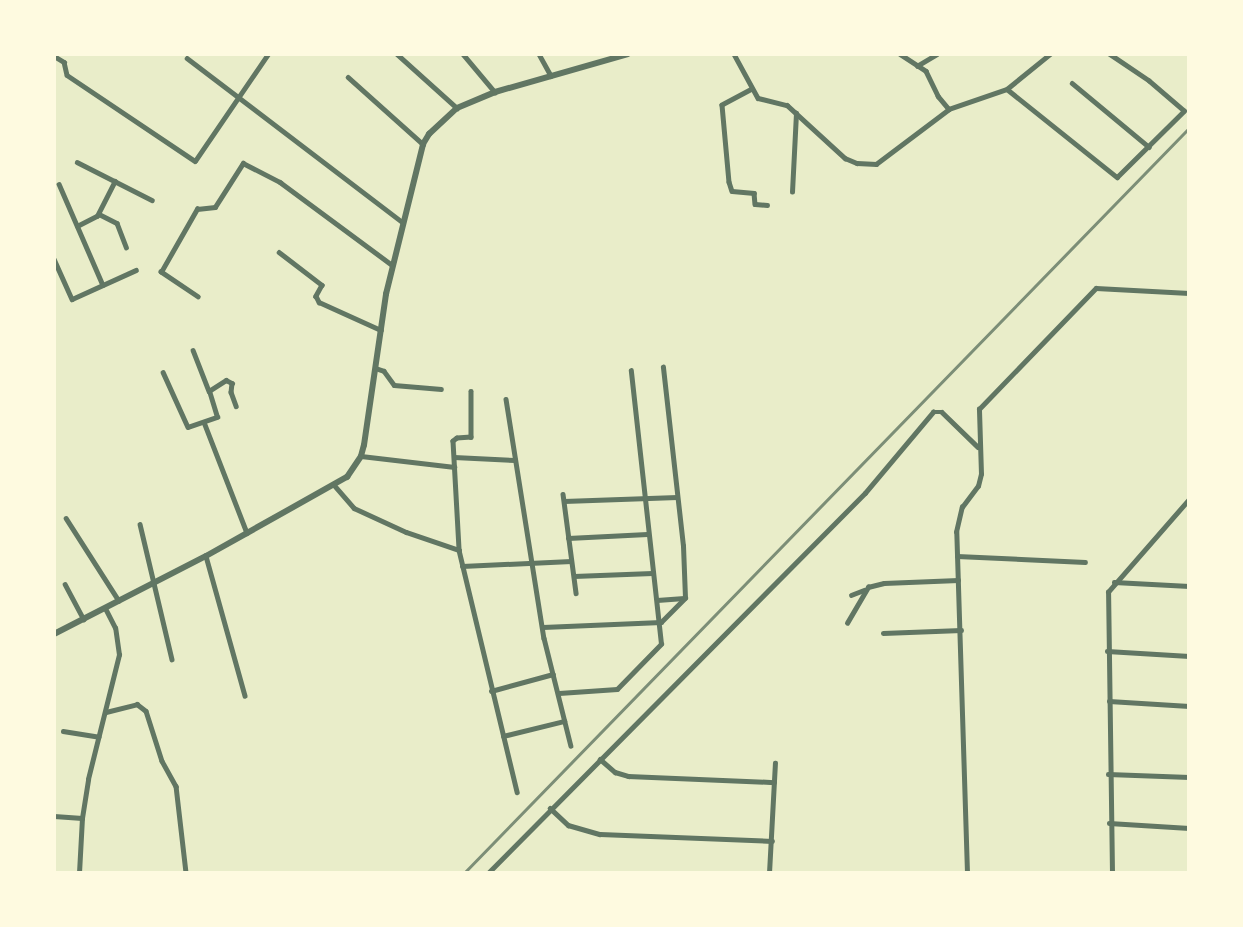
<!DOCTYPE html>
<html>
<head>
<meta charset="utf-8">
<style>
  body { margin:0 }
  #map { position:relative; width:1243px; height:927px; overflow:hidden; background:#e9edc9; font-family:Roboto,sans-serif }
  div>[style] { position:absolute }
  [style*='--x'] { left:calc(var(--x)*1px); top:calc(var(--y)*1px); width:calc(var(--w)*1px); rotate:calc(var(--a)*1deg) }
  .minor>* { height:4.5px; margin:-2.25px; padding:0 2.25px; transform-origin:2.25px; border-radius:2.25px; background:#617663 }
  .tertiary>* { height:6px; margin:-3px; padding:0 3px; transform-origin:3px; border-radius:3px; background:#617663 }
  .rail>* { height:2.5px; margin:-1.25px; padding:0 1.25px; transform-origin:1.25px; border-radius:1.25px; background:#7c8e77 }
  span { translate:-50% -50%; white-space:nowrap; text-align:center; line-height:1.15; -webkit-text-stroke:6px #fefae0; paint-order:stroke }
  .frame { position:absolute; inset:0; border:56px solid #fefae0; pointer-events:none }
</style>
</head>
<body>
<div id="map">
  <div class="minor">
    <div style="--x:397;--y:54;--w:81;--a:42"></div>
    <div style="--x:463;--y:54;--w:50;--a:49.9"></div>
    <div style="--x:539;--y:54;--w:25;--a:61"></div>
    <div style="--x:734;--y:54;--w:50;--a:61.4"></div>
    <div style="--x:758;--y:98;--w:30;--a:14"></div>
    <div style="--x:787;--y:105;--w:79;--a:42.4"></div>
    <div style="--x:845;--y:158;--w:13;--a:23"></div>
    <div style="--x:857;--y:163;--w:19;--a:3"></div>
    <div style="--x:876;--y:164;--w:91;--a:-37"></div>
    <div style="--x:949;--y:109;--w:61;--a:-19"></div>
    <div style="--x:1007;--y:89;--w:141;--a:38.7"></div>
    <div style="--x:1117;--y:177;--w:94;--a:-44.6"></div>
    <div style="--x:1184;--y:111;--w:46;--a:-139.4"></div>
    <div style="--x:1149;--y:81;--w:48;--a:-146"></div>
    <div style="--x:900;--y:54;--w:31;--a:33"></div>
    <div style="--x:926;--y:71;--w:28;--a:64"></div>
    <div style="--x:938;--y:96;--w:17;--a:50"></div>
    <div style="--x:54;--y:56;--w:12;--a:31"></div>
    <div style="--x:64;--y:62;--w:13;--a:77"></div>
    <div style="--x:67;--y:75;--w:154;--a:33.9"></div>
    <div style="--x:195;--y:161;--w:130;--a:-55.7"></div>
    <div style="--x:187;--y:58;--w:270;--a:37.3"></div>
    <div style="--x:917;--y:66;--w:23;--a:-31"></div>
    <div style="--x:348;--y:77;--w:101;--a:41.8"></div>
    <div style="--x:1072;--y:83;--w:100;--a:39.7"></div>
    <div style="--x:1008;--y:88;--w:54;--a:-39"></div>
    <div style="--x:752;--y:89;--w:34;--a:152"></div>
    <div style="--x:722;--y:105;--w:77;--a:84.8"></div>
    <div style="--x:729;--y:182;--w:9;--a:72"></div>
    <div style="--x:732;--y:191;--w:22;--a:5"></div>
    <div style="--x:754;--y:193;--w:11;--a:85"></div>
    <div style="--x:755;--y:204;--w:12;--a:5"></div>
    <div style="--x:77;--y:162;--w:84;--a:26.9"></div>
    <div style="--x:59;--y:184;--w:110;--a:66.5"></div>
    <div style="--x:792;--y:192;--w:79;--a:-87.1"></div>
    <div style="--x:99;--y:214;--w:20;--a:27"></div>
    <div style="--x:117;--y:223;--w:26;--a:69"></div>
    <div style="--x:77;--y:226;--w:22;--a:-27"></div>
    <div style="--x:97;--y:216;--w:39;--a:-63"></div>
    <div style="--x:279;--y:252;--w:54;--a:37.5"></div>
    <div style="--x:322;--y:285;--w:13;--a:119"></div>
    <div style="--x:316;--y:296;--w:7;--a:63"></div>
    <div style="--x:319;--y:302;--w:68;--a:24.3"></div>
    <div style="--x:54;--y:259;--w:44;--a:65.8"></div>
    <div style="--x:72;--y:299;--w:70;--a:-24.4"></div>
    <div style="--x:198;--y:297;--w:45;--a:-146"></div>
    <div style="--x:161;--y:272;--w:73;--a:-60.3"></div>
    <div style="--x:197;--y:209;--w:18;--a:-6"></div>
    <div style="--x:215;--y:207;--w:52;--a:-57.5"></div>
    <div style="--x:243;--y:163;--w:42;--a:27.2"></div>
    <div style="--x:280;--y:182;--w:139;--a:36.5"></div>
    <div style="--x:193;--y:350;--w:44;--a:68.7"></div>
    <div style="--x:375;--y:368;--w:9;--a:18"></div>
    <div style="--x:384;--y:371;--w:17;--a:54"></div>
    <div style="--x:394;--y:385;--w:47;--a:4.9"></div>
    <div style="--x:163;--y:372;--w:60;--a:65.6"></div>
    <div style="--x:188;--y:427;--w:31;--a:-19"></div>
    <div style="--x:217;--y:417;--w:27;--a:-107"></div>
    <div style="--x:209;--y:391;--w:20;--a:-33"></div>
    <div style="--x:226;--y:380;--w:7;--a:27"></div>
    <div style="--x:232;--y:383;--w:9;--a:96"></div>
    <div style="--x:231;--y:392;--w:15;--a:70"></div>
    <div style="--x:471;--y:391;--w:46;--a:90"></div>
    <div style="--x:471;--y:437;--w:14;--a:176"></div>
    <div style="--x:457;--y:438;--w:5;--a:143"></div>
    <div style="--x:453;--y:441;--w:109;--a:86.8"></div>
    <div style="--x:459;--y:550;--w:249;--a:76.5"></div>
    <div style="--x:506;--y:399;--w:242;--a:81"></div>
    <div style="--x:544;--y:638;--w:111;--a:76"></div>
    <div style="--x:204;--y:422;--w:119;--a:68.8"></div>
    <div style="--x:361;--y:456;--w:94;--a:6.7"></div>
    <div style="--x:454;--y:457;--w:61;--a:2.8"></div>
    <div style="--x:335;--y:486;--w:29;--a:49"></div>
    <div style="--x:354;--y:508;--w:57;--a:24.8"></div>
    <div style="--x:406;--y:532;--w:56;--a:18.8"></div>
    <div style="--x:563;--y:494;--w:100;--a:82.5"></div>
    <div style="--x:564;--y:501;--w:113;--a:-2"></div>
    <div style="--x:66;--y:518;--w:98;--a:57.4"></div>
    <div style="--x:140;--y:524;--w:139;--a:76.7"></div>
    <div style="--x:568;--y:538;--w:79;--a:-2.9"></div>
    <div style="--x:206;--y:556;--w:145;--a:74.4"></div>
    <div style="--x:957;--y:556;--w:128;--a:2.7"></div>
    <div style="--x:462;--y:566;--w:109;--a:-2.6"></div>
    <div style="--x:574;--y:576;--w:78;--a:-2.2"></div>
    <div style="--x:1114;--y:582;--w:75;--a:3.1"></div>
    <div style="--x:65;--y:584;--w:40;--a:62"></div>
    <div style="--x:851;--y:595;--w:14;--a:-21"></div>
    <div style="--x:657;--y:600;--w:27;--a:-4"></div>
    <div style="--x:847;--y:623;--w:42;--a:-59.7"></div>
    <div style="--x:868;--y:587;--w:16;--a:-14"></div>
    <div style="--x:884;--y:583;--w:74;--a:-2.3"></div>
    <div style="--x:543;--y:627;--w:118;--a:-2.4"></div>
    <div style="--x:661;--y:622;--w:34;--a:-45"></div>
    <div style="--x:685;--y:598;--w:52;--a:-92.2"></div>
    <div style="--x:683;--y:546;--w:180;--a:-96.4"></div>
    <div style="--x:883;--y:633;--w:78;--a:-2.2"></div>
    <div style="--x:1107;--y:651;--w:82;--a:3.5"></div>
    <div style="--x:491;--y:691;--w:64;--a:-15.3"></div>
    <div style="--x:559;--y:693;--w:58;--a:-3.9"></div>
    <div style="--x:617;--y:689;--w:63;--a:-45.6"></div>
    <div style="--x:661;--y:644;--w:275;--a:-96.3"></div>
    <div style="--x:1109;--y:701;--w:80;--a:3.6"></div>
    <div style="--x:106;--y:712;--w:32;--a:-14"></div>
    <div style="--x:137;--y:704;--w:11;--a:38"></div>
    <div style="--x:146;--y:711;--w:52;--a:72.3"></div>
    <div style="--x:162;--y:761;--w:29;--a:61"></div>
    <div style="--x:176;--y:786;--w:88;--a:83.4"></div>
    <div style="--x:63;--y:731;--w:36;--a:9"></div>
    <div style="--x:503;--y:736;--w:63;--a:-13.8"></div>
    <div style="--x:600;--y:759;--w:20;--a:41"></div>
    <div style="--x:615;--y:772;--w:14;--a:17"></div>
    <div style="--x:628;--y:776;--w:146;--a:2.4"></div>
    <div style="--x:1108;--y:774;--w:81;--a:2.1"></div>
    <div style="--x:550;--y:808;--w:25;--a:43"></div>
    <div style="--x:568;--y:825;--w:33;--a:16"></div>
    <div style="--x:600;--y:834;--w:172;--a:2.3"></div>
    <div style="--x:54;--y:816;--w:28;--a:4"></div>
    <div style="--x:1109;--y:823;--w:80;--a:3.6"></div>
    <div style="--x:79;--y:873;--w:55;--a:-86.9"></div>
    <div style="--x:82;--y:818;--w:39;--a:-81"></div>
    <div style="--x:88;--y:779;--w:128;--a:-76"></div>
    <div style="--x:119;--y:655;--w:27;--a:-98"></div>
    <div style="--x:115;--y:628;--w:22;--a:-117"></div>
    <div style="--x:488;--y:873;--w:535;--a:-45.23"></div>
    <div style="--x:865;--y:493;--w:106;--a:-50"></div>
    <div style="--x:933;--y:412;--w:9;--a:0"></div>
    <div style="--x:942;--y:412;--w:50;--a:44.2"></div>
    <div style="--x:769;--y:873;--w:110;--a:-86.9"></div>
    <div style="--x:967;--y:873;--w:341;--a:-91.8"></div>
    <div style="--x:956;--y:532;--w:26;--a:-77"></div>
    <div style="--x:962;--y:507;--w:26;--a:-53"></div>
    <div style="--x:978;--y:486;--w:12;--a:-76"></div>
    <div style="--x:981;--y:474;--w:65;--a:-91.8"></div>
    <div style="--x:979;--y:409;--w:168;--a:-46"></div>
    <div style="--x:1096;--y:288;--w:93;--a:3.1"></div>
    <div style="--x:1112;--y:873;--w:281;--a:-90.8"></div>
    <div style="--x:1108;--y:592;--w:123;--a:-48.9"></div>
  </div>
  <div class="tertiary">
    <div style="--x:54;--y:634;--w:171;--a:-27.2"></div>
    <div style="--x:206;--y:556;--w:162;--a:-29.3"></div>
    <div style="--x:347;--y:477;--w:25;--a:-56"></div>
    <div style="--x:361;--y:456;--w:11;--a:-75"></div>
    <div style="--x:364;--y:445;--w:153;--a:-81.7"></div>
    <div style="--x:386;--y:294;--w:154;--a:-76.1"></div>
    <div style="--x:423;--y:144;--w:12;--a:-59"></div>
    <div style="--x:429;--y:134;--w:38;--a:-43"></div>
    <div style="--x:457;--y:108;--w:41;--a:-22.8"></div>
    <div style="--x:495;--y:92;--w:138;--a:-15.9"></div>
  </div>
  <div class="rail">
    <div style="--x:464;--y:873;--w:1040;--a:-45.78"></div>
  </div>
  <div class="frame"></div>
</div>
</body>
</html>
